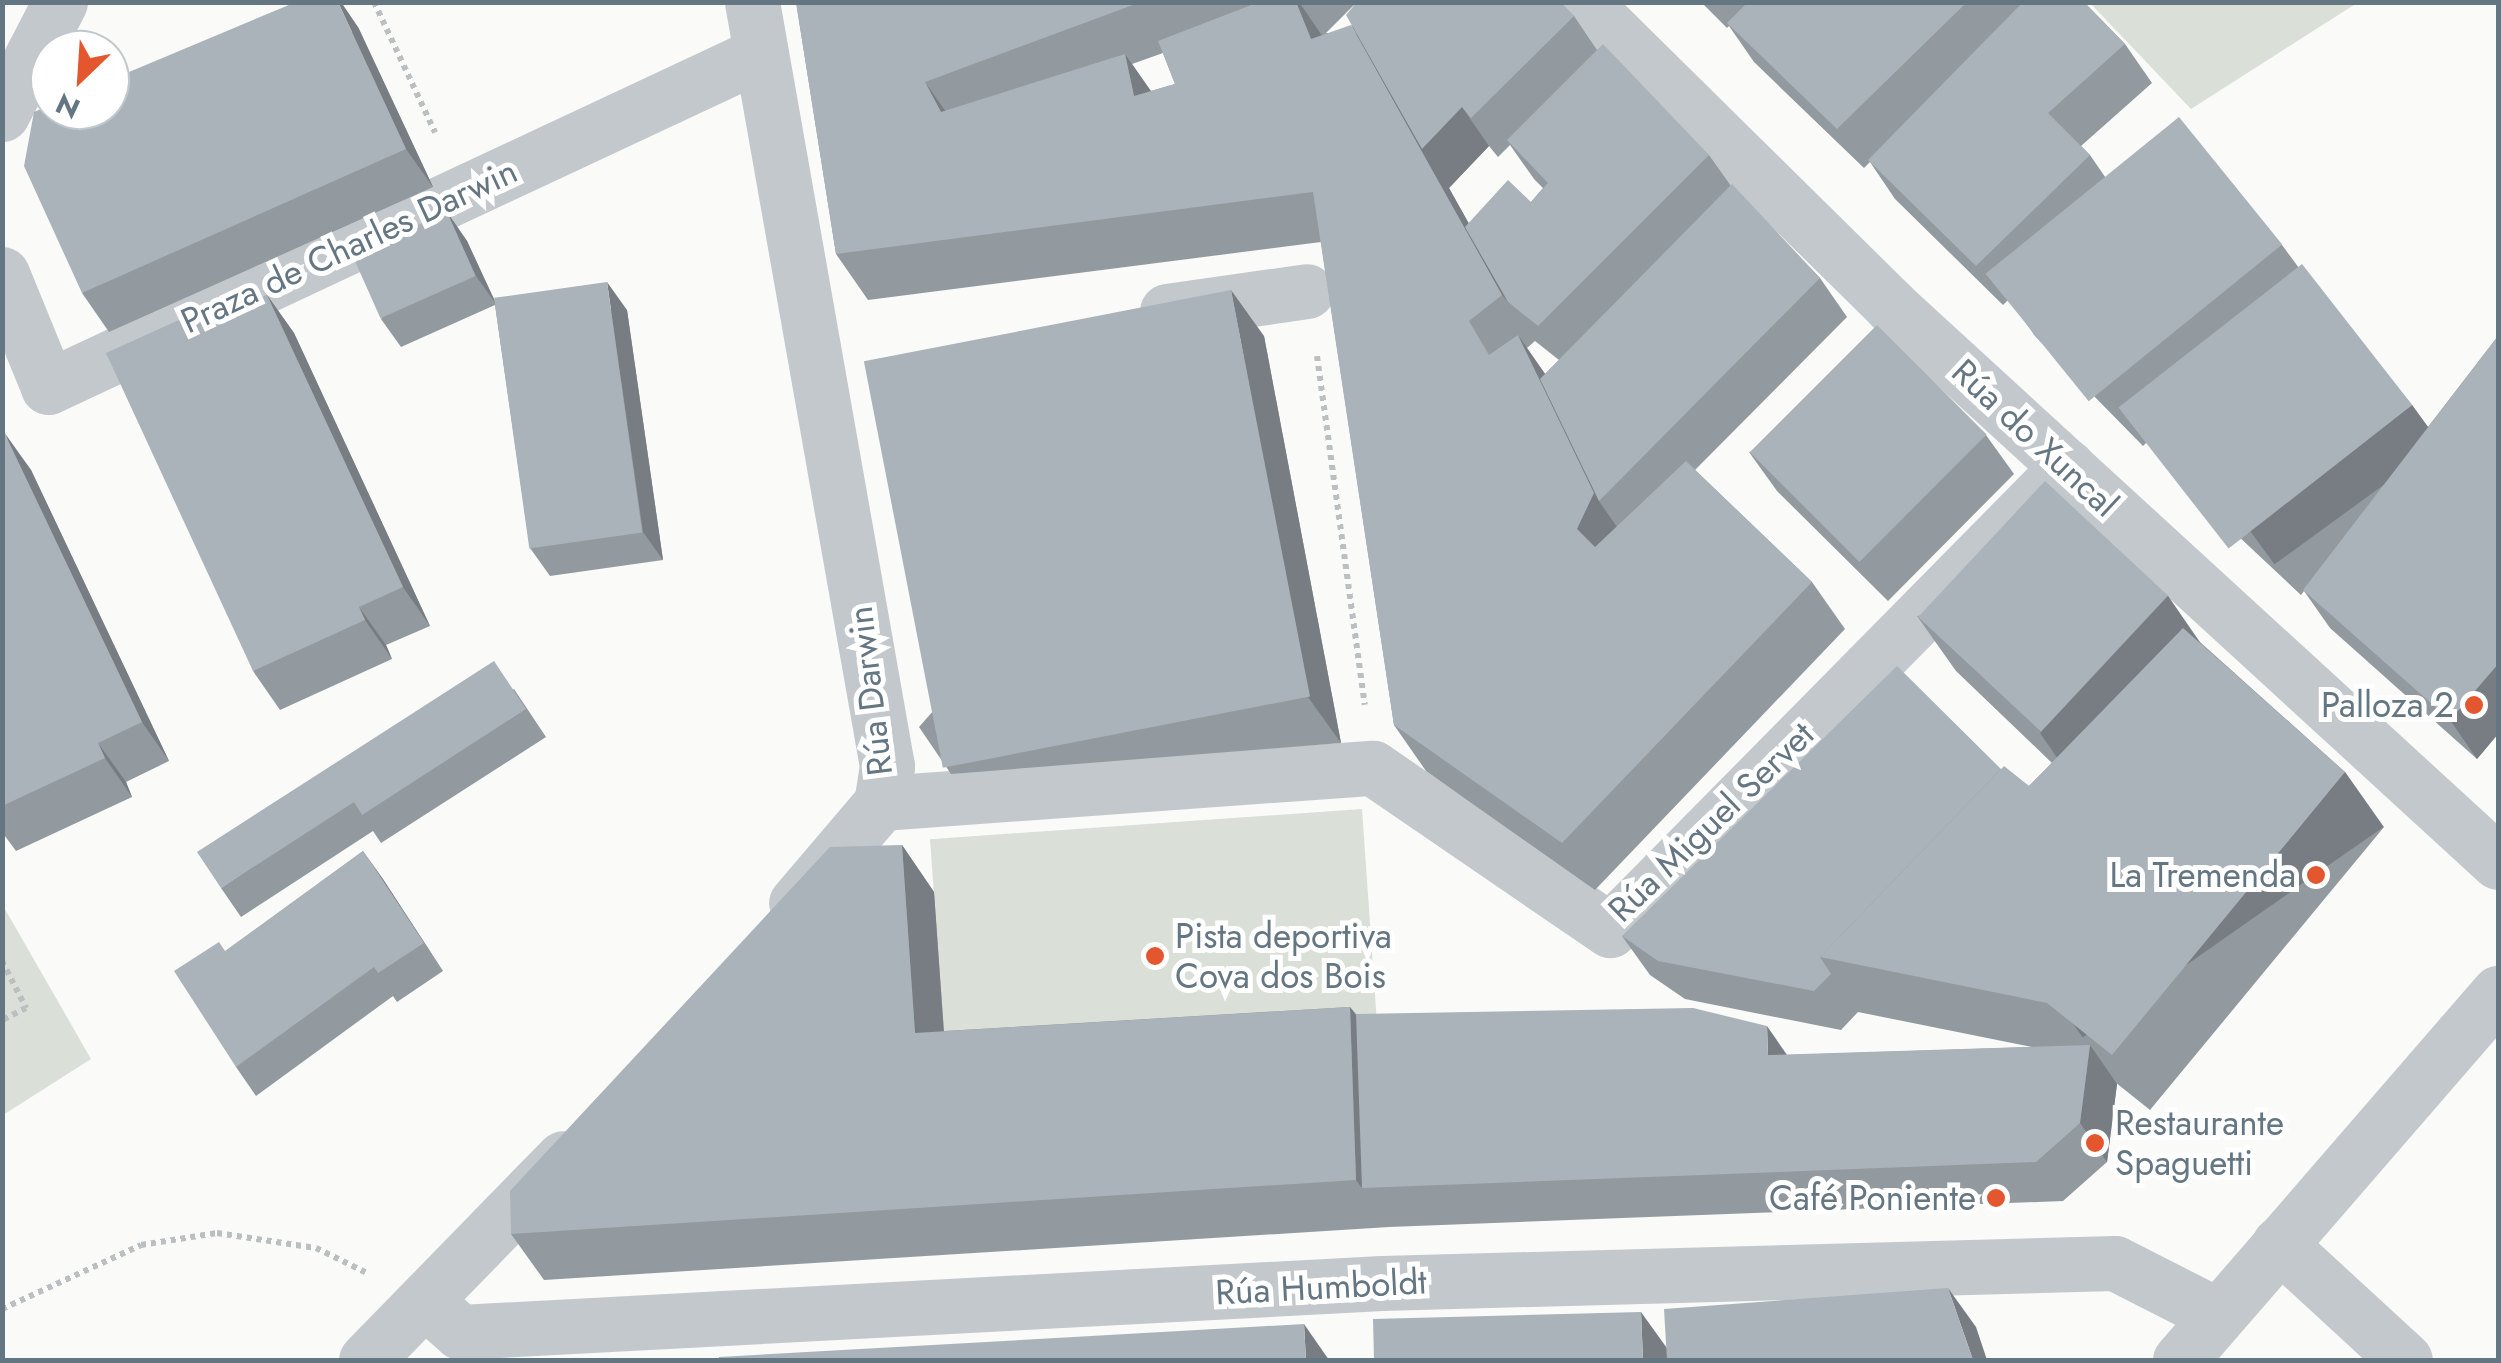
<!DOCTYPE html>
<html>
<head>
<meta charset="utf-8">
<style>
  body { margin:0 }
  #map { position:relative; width:2501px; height:1363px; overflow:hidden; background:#fafaf8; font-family:Jost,sans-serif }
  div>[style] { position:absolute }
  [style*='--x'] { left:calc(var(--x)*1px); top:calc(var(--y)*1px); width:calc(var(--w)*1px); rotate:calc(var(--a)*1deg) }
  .green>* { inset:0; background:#dadfd7; transform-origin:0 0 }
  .path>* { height:6px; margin-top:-3px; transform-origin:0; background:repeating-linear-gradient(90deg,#bbbfc2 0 5px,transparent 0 10px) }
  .minor>* { height:55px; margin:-27.5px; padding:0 27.5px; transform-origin:27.5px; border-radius:27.5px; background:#c3c8cc }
  .wall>* { inset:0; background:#929a9f }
  .shaded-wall>* { inset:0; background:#777d82; transform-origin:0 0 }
  .building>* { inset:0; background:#aab3b9; transform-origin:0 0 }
  .dots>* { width:28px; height:28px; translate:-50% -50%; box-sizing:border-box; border:5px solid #fff; border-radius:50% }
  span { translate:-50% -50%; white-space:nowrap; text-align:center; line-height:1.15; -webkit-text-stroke:10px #fff; paint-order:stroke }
  .street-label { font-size:35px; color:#657683 }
  .poi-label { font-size:35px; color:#657683 }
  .right { translate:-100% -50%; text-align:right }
  .left { translate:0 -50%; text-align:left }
  .frame { position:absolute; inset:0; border:5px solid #657683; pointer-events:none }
  .north { position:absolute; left:30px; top:30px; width:100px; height:100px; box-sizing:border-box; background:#fff; border:2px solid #c1c8cd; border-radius:50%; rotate:205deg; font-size:28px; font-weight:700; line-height:40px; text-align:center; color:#657683 }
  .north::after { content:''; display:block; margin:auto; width:35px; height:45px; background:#e4572e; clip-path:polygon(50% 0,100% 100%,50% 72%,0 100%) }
</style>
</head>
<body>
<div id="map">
  <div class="green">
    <div style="clip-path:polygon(2090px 3px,2357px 3px,2191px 109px)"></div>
    <div style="left:1362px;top:809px;width:211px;height:433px;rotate:86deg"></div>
    <div style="clip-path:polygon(2px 904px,91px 1059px,3px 1115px,2px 1115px)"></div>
  </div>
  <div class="path">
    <div style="--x:374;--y:2;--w:144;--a:64.9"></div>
    <div style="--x:1317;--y:356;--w:352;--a:82.2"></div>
    <div style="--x:2;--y:961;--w:53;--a:62.9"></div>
    <div style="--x:26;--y:1008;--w:27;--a:153"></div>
    <div style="--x:2;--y:1309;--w:153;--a:-24.7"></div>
    <div style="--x:141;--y:1245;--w:77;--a:-9"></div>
    <div style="--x:217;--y:1233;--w:100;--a:8.6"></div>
    <div style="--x:316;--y:1248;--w:55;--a:26.1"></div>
  </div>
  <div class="minor">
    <div style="--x:752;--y:2;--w:776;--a:79.98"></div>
    <div style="--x:887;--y:766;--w:37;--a:99"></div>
    <div style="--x:881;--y:803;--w:131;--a:130.4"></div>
    <div style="--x:1583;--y:2;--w:433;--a:44.6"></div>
    <div style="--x:1891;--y:306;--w:823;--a:42.49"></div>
    <div style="--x:2;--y:114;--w:126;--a:-62.6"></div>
    <div style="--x:2;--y:274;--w:122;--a:67.8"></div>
    <div style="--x:48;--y:387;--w:786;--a:-25.07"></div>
    <div style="--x:1167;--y:311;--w:141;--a:-8.1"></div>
    <div style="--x:881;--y:803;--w:493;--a:-4.1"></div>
    <div style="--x:1373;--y:768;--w:287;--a:34.4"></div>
    <div style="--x:1610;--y:930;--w:651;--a:-45.37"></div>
    <div style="--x:2279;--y:1244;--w:171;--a:42.6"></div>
    <div style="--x:425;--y:1301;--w:47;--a:41.5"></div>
    <div style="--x:460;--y:1332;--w:923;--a:-3.04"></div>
    <div style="--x:1382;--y:1283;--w:733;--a:-1.56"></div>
    <div style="--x:2115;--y:1263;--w:114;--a:27"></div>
    <div style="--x:366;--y:1360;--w:282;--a:-45.7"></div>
    <div style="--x:2180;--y:1360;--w:486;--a:-49.1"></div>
  </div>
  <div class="wall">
    <div style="clip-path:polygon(evenodd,796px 2px,1560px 2px,1574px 16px,1597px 50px,1709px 155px,1731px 186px,1820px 278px,1847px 317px,1695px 470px,1812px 582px,1845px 629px,1595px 890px,1426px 771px,1394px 725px,1321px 242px,868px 300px,836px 254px,796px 2px,1355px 4px,1356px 33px,1326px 33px,1355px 4px,796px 2px,1163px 53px,1175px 84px,1151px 91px,1132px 64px,1163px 53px,796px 2px,1510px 145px,1534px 179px,1543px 188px,1531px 202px,1468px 223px,1449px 188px,1489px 146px,1498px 157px,1510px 145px,796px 2px,1535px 341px,1559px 360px,1545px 374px,1527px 348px,1535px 341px)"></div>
    <div style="clip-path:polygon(1701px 2px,2084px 2px,2125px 44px,2152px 83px,2081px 146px,2090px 155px,2112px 187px,2282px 245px,2299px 268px,2412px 405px,2428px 427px,2498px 336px,2498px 734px,2477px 759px,2330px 628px,2304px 591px,2301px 595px,2171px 473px,2148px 441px,2143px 446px,2035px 336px,2009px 299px,2003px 305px,1895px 199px,1870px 162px,1864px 168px,1754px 62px,1729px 26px,1727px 28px)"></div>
    <div style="clip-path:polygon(358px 27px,433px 187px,109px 332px,82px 293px)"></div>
    <div style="clip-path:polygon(447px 212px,467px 241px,495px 301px,627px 310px,663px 560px,550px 576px,530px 548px,495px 305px,401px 347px,381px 319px)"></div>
    <div style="clip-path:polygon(267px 295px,294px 333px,430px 626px,386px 645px,392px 659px,280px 710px,253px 671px,221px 301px,229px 312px)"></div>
    <div style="clip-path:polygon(1264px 336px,1341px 743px,951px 774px,919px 727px)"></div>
    <div style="clip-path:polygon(2px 432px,31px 470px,169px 761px,126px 782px,132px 797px,16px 851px,2px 832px)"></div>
    <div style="clip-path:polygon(1986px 435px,2014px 474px,1888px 601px,1777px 491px,1749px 452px)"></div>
    <div style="clip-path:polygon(2168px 596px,2200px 642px,2345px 772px,2384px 827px,2150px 1110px,2115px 1082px,2117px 1084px,2107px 1162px,2063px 1201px,1389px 1227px,544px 1280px,511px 1234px,902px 845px,934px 892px,944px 1031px,1350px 1007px,1356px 1014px,1787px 1055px,2032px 1047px,1858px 1012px,1841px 1030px,1685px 999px,1650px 975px,1622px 936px,2001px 769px,2029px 786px,2052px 763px,1956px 671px,1917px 616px)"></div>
    <div style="clip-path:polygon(514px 689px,546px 737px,381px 843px,373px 831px,241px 917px,221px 888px)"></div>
    <div style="clip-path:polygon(363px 851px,443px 971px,397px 1002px,393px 996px,256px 1096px,236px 1067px,226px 951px)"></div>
  </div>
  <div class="shaded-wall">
    <div style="clip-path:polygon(338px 2px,341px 2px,358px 27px,433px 187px,406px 149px)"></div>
    <div style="clip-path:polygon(1296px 2px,1299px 2px,1323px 37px,1311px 39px)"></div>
    <div style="clip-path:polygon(1351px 25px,1462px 107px,1489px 146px,1449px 188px,1517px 309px,1508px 302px,1502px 295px)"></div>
    <div style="clip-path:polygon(1125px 54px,1157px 100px,1134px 96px)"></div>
    <div style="clip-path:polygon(925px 82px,958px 129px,941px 112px)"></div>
    <div style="clip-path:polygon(447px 212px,467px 241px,496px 304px,476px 276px)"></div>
    <div style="clip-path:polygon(607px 282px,627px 310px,663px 560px,643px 532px)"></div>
    <div style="clip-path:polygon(1231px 290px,1264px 336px,1341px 743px,1308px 697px)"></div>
    <div style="clip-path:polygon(267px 295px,294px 333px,430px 626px,403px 587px)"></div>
    <div style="clip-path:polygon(1518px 335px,1550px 381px,1599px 501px,1626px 540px,1609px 576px,1577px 529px)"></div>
    <div style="left:2412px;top:405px;width:48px;height:205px;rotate:54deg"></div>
    <div style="clip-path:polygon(4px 432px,31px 470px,169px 761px,142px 722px)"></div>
    <div style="clip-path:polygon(2168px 596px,2206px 652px,2078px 788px,2040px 733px)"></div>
    <div style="clip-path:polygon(359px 607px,386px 645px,392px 659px,365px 620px)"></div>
    <div style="clip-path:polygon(2498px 664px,2498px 734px,2477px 759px,2450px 720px)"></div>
    <div style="clip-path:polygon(98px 743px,126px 782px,132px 797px,105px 758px)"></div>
    <div style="left:2345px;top:772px;width:67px;height:367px;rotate:55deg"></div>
    <div style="clip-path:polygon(902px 845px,934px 892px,947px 1079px,915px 1033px)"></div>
    <div style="clip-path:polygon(363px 851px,383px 879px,443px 971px,424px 943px)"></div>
    <div style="clip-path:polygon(1350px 1007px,1383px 1053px,1362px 1188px,1356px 1180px)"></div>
    <div style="clip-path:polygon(1767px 1026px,1794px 1065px,1768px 1055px)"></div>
    <div style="clip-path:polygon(2090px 1045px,2117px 1084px,2107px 1162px,2080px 1123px)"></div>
    <div style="clip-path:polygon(1948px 1288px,1976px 1327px,1987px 1360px,1973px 1360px)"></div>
    <div style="clip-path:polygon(1641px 1312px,1669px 1351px,1669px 1360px,1643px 1360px)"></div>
    <div style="clip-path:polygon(1304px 1324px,1329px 1360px,1306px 1360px)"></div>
  </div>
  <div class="building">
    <div style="clip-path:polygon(296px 2px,338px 2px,406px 149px,82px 293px,24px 166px,34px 112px,50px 105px,50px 110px,110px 110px,110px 80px)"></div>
    <div style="clip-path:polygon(796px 2px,1141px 2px,925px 82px,941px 112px,1125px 54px,1134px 96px,1175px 84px,1158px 41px,1259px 2px,1296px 2px,1311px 39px,1351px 25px,1502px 295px,1469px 321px,1489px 355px,1518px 335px,1594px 493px,1577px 529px,1595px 547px,1686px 461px,1812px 582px,1562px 843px,1394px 725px,1313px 192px,836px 254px)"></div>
    <div style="clip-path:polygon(1357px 2px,1560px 2px,1574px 16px,1471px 118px,1462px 107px,1422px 149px,1346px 15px)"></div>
    <div style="clip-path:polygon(1748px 2px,1967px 2px,1837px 129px,1727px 23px)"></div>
    <div style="clip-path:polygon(2023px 2px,2084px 2px,2125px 44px,2048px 113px,2090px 155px,1976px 266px,1868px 160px)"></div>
    <div style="clip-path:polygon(1603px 44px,1709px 155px,1538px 326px,1508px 302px,1465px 227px,1508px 180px,1531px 202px,1548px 183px,1507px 140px)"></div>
    <div style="left:2179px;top:117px;width:164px;height:249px;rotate:51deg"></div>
    <div style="clip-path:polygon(1732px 184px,1820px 278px,1599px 501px,1540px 379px)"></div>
    <div style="left:447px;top:212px;width:70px;height:104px;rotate:66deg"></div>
    <div style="left:2302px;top:264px;width:179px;height:233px;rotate:52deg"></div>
    <div style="left:607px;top:282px;width:253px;height:114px;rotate:82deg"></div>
    <div style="left:1231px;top:290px;width:414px;height:374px;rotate:79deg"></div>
    <div style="clip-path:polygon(267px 295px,403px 587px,359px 607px,365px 620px,253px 671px,106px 353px,221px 301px,227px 313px)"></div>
    <div style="left:1877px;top:325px;width:155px;height:180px;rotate:45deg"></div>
    <div style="clip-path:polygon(2498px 336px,2498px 664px,2450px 720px,2303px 590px)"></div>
    <div style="clip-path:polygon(2px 432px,4px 432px,142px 722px,98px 743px,105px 758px,2px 806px)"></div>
    <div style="left:2045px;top:481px;width:168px;height:186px;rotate:43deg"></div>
    <div style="clip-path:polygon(2183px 628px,2345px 772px,2112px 1055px,2047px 1003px,1820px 957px,2004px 766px,2029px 786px)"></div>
    <div style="clip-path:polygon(494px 661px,526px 709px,362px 815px,354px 802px,221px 888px,197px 852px)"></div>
    <div style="clip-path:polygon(1897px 666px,2001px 769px,1820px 957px,1831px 974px,1814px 991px,1658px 961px,1622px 936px)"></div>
    <div style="clip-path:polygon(902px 845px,915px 1033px,1350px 1007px,1356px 1180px,511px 1234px,510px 1191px,830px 847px)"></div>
    <div style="clip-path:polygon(363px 851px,424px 943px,378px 973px,374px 967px,236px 1067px,174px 971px,219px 942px,225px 951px)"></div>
    <div style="clip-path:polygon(1693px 1008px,1767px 1026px,1768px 1055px,2090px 1045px,2080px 1123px,2036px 1162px,1362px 1188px,1356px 1014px)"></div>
    <div style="clip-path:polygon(1948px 1288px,1973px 1360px,1667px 1360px,1664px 1309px)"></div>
    <div style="clip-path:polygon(1641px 1312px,1643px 1360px,1374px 1360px,1373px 1319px)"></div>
    <div style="clip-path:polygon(1304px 1324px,1306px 1360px,719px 1360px,719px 1357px)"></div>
  </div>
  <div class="dots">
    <div style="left:2474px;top:705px;background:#e4572e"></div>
    <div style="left:2316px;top:875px;background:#e4572e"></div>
    <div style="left:1155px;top:956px;background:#e4572e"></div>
    <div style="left:2095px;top:1143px;background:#e4572e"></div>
    <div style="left:1996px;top:1198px;background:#e4572e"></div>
  </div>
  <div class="street-label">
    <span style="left:349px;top:246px;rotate:-25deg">Praza de Charles Darwin</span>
    <span style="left:2035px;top:438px;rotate:43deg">Rúa do Xuncal</span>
    <span style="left:870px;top:691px;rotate:-97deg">Rúa Darwin</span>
    <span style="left:1711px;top:822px;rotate:-44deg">Rúa Miguel Servet</span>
    <span style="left:1321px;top:1287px;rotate:-3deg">Rúa Humboldt</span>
  </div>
  <div class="poi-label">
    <span class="right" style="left:2454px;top:705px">Palloza 2</span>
    <span class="right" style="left:2296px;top:875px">La Tremenda</span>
    <span class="left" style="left:1175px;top:956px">Pista deportiva<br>Cova dos Bois</span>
    <span class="left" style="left:2115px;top:1143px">Restaurante<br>Spaguetti</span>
    <span class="right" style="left:1976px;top:1198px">Café Poniente</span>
  </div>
  <div class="frame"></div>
  <div class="north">N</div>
</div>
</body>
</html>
